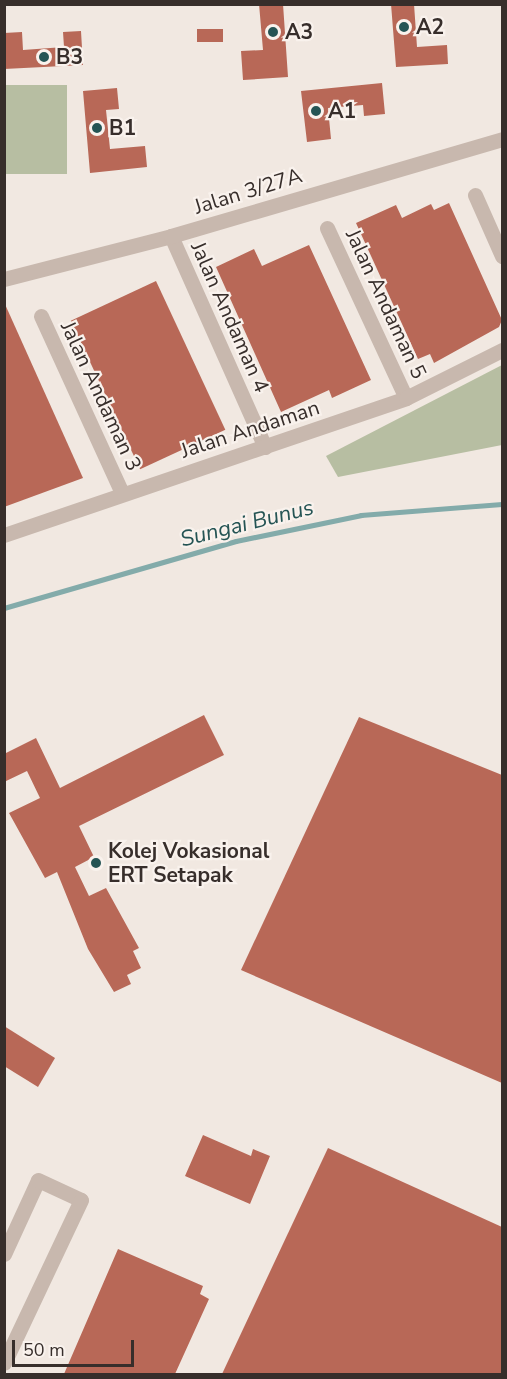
<!DOCTYPE html>
<html>
<head>
<meta charset="utf-8">
<style>
  body { margin:0 }
  #map { position:relative; width:507px; height:1379px; overflow:hidden; background:#f1e8e1; font-family:"Nunito Sans",sans-serif }
  div>[style] { position:absolute }
  [style*='--x'] { left:calc(var(--x)*1px); top:calc(var(--y)*1px); width:calc(var(--w)*1px); rotate:calc(var(--a)*1deg) }
  .green>* { inset:0; background:#b7bea2; transform-origin:0 0 }
  .stream>* { height:4.5px; margin:-2.25px; padding:0 2.25px; transform-origin:2.25px; border-radius:2.25px; background:#83abaa }
  .building>* { inset:0; background:#b86857; transform-origin:0 0 }
  .minor>* { height:15px; margin:-7.5px; padding:0 7.5px; transform-origin:7.5px; border-radius:7.5px; background:#c8b8ae }
  .dots>* { width:16px; height:16px; translate:-50% -50%; box-sizing:border-box; border:3px solid #f9f2ed; border-radius:50% }
  span { translate:-50% -50%; white-space:nowrap; text-align:center; line-height:1.15; -webkit-text-stroke:4.5px #f9f2ed; paint-order:stroke }
  .poi-label { font-size:21px; color:#372e2b; font-weight:700 }
  .left { translate:0 -50%; text-align:left }
  .street-label { font-size:21px; color:#372e2b }
  .water-label { font-size:22px; color:#255454; font-style:italic }
  .frame { position:absolute; inset:0; border:6px solid #372e2b; pointer-events:none }
  .scale { position:absolute; left:12px; top:1340px; width:122px; height:27px; box-sizing:border-box; border:3px solid #372e2b; border-top:0; padding-left:8px; font-size:18px; line-height:21px; white-space:nowrap; color:#372e2b; -webkit-text-stroke:4px #f9f2ed; paint-order:stroke }
</style>
</head>
<body>
<div id="map">
  <div class="green">
    <div style="left:5px;top:85px;width:62px;height:89px"></div>
    <div style="clip-path:polygon(502px 365px,502px 445px,338px 477px,326px 456px)"></div>
  </div>
  <div class="stream">
    <div style="--x:4;--y:608;--w:241;--a:-16.1"></div>
    <div style="--x:236;--y:541;--w:128;--a:-11.7"></div>
    <div style="--x:361;--y:515;--w:141;--a:-4.5"></div>
  </div>
  <div class="building">
    <div style="clip-path:polygon(259px 4px,283px 4px,288px 77px,243px 80px,241px 51px,263px 50px)"></div>
    <div style="clip-path:polygon(391px 4px,414px 4px,417px 47px,447px 45px,448px 64px,396px 67px)"></div>
    <div style="left:197px;top:29px;width:26px;height:13px"></div>
    <div style="clip-path:polygon(81px 31px,83px 65px,4px 69px,4px 33px,22px 32px,23px 50px,64px 47px,63px 32px)"></div>
    <div style="clip-path:polygon(382px 83px,385px 114px,364px 116px,363px 105px,328px 108px,331px 139px,307px 142px,301px 91px)"></div>
    <div style="clip-path:polygon(117px 88px,119px 109px,106px 110px,110px 149px,145px 146px,147px 167px,90px 173px,83px 91px)"></div>
    <div style="clip-path:polygon(449px 203px,502px 320px,499px 327px,434px 363px,430px 354px,418px 359px,356px 223px,396px 205px,402px 218px,431px 204px,434px 210px)"></div>
    <div style="clip-path:polygon(309px 245px,371px 380px,332px 398px,329px 390px,281px 412px,216px 267px,254px 249px,262px 266px)"></div>
    <div style="left:156px;top:281px;width:164px;height:94px;rotate:65deg"></div>
    <div style="clip-path:polygon(4px 302px,83px 478px,4px 507px)"></div>
    <div style="clip-path:polygon(204px 715px,224px 755px,79px 826px,94px 857px,75px 867px,89px 896px,106px 888px,139px 948px,133px 951px,141px 968px,127px 975px,131px 984px,114px 992px,88px 949px,57px 872px,45px 878px,9px 813px,40px 798px,27px 771px,4px 782px,4px 754px,36px 738px,60px 788px)"></div>
    <div style="clip-path:polygon(359px 717px,502px 775px,502px 1083px,241px 970px)"></div>
    <div style="clip-path:polygon(4px 1026px,55px 1058px,38px 1087px,4px 1066px)"></div>
    <div style="clip-path:polygon(203px 1135px,251px 1156px,253px 1149px,270px 1156px,250px 1204px,185px 1176px)"></div>
    <div style="clip-path:polygon(328px 1148px,502px 1227px,502px 1374px,222px 1374px)"></div>
    <div style="clip-path:polygon(118px 1249px,203px 1286px,200px 1294px,209px 1299px,175px 1374px,64px 1374px)"></div>
  </div>
  <div class="minor">
    <div style="--x:475;--y:195;--w:67;--a:66.1"></div>
    <div style="--x:327;--y:228;--w:187;--a:65.1"></div>
    <div style="--x:171;--y:236;--w:231;--a:66"></div>
    <div style="--x:4;--y:279;--w:172;--a:-14.4"></div>
    <div style="--x:171;--y:236;--w:345;--a:-16.3"></div>
    <div style="--x:41;--y:316;--w:195;--a:65.4"></div>
    <div style="--x:4;--y:535;--w:425;--a:-18.8"></div>
    <div style="--x:406;--y:398;--w:107;--a:-26.6"></div>
    <div style="--x:4;--y:1254;--w:81;--a:-65.3"></div>
    <div style="--x:38;--y:1180;--w:47;--a:24.9"></div>
    <div style="--x:81;--y:1200;--w:180;--a:115.3"></div>
  </div>
  <div class="dots">
    <div style="left:404px;top:27px;background:#255454"></div>
    <div style="left:273px;top:32px;background:#255454"></div>
    <div style="left:44px;top:57px;background:#255454"></div>
    <div style="left:316px;top:111px;background:#255454"></div>
    <div style="left:97px;top:128px;background:#255454"></div>
    <div style="left:96px;top:863px;background:#255454"></div>
  </div>
  <div class="poi-label">
    <span class="left" style="left:416px;top:27px">A2</span>
    <span class="left" style="left:285px;top:32px">A3</span>
    <span class="left" style="left:56px;top:57px">B3</span>
    <span class="left" style="left:328px;top:111px">A1</span>
    <span class="left" style="left:109px;top:128px">B1</span>
    <span class="left" style="left:108px;top:863px">Kolej Vokasional<br>ERT Setapak</span>
  </div>
  <div class="street-label">
    <span style="left:248px;top:191px;rotate:-17deg">Jalan 3/27A</span>
    <span style="left:386px;top:304px;rotate:65deg">Jalan Andaman 5</span>
    <span style="left:230px;top:317px;rotate:66deg">Jalan Andaman 4</span>
    <span style="left:101px;top:396px;rotate:65deg">Jalan Andaman 3</span>
    <span style="left:250px;top:429px;rotate:-18deg">Jalan Andaman</span>
  </div>
  <div class="water-label">
    <span style="left:247px;top:524px;rotate:-14deg">Sungai Bunus</span>
  </div>
  <div class="frame"></div>
  <div class="scale">50 m</div>
</div>
</body>
</html>
